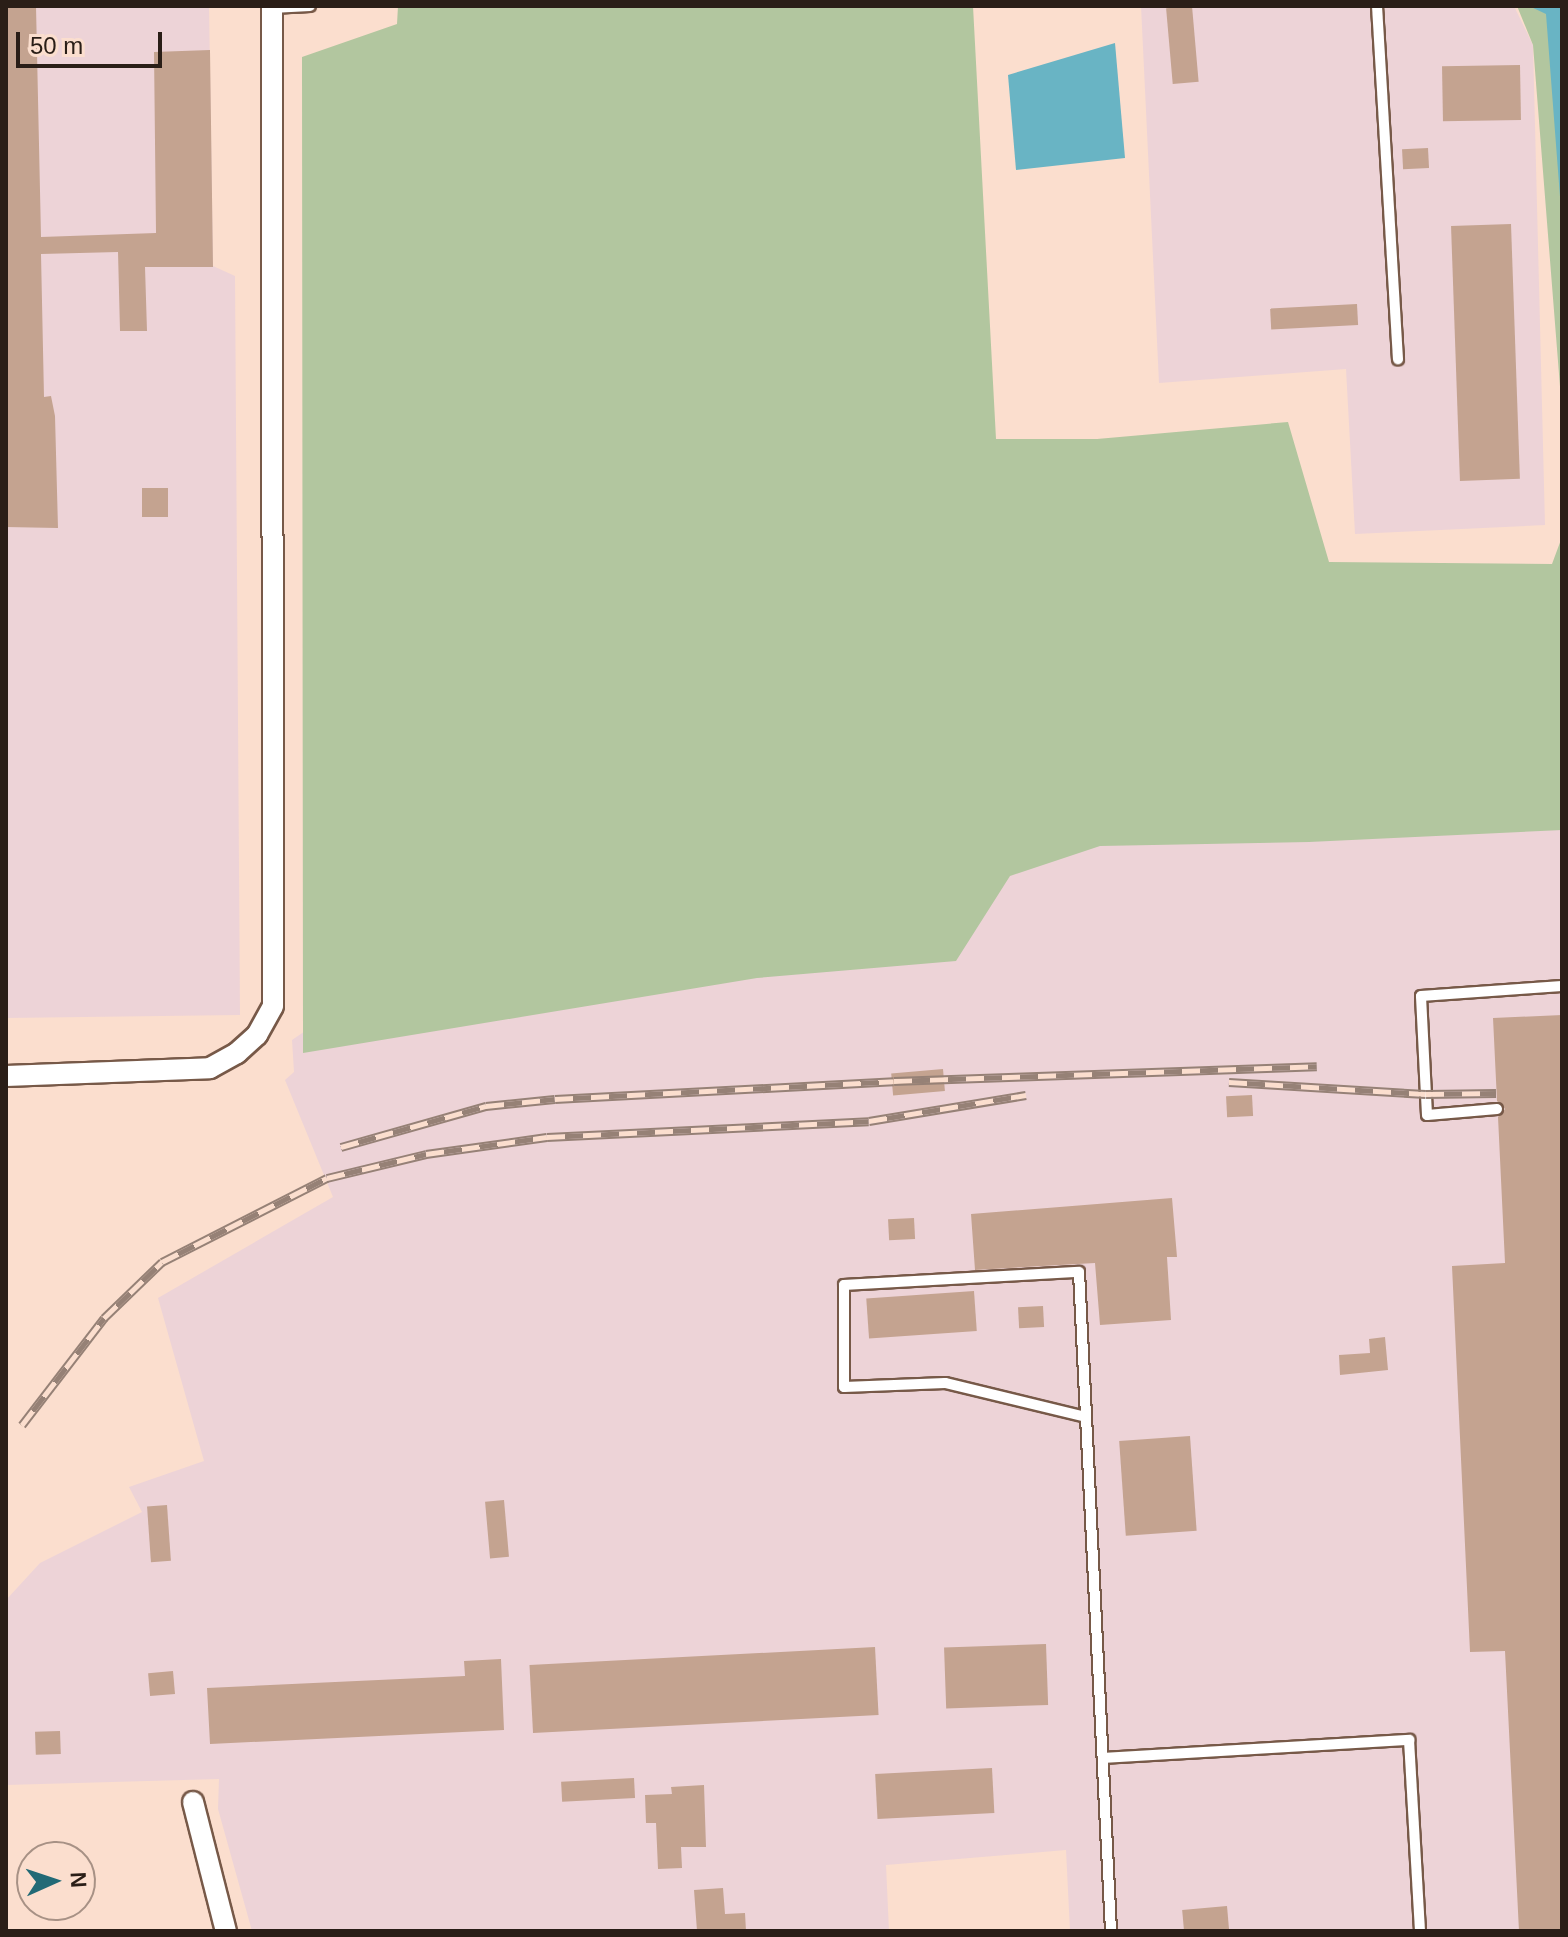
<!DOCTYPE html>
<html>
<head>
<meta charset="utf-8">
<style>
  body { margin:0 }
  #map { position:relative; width:1568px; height:1937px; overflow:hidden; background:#fbdece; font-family:Helvetica,sans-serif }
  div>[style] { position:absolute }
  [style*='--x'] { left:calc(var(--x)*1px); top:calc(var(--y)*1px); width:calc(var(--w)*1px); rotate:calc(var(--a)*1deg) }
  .industrial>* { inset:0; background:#edd3d7 }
  .green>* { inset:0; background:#b2c69f }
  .water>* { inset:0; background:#69b4c4 }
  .building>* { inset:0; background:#c4a390; transform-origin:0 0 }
  .roads { filter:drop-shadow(2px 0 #775948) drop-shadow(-2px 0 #775948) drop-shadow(0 2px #775948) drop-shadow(0 -2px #775948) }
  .lane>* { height:10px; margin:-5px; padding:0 5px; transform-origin:5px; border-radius:5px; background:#fff }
  .street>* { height:20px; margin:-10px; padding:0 10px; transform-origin:10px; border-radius:10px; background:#fff }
  .rail>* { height:9px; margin-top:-4.5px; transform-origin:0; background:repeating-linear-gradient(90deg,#fbdece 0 18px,#968176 0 36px); box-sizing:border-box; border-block:2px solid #968176 }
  span { translate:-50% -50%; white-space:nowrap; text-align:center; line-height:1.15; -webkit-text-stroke:7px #fbdece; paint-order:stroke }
  .frame { position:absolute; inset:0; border:8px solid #2a1e17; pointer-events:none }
  .north { position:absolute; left:16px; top:1841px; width:80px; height:80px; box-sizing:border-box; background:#fbdece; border:2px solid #a79185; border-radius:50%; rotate:87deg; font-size:22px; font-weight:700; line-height:32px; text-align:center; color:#2a1e17 }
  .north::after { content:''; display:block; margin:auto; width:28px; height:36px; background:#226a76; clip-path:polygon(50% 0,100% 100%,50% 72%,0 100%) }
  .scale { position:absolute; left:16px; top:32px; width:146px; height:36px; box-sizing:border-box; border:4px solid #2a1e17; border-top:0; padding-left:10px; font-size:24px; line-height:28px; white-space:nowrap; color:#2a1e17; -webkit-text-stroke:6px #fbdece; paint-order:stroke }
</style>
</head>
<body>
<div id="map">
  <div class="industrial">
    <div style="clip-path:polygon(6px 6px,209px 6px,213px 266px,235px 276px,240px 1015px,6px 1018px)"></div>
    <div style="clip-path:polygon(1141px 6px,1514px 6px,1533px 45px,1545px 525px,1355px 534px,1346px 369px,1159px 383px)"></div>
    <div style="clip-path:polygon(1562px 828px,1562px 1931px,1070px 1931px,1066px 1850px,886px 1865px,889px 1931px,252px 1931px,218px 1809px,219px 1779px,6px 1785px,6px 1600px,40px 1563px,142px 1512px,129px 1487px,204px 1461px,158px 1298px,333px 1197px,285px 1080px,294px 1072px,292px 1040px,314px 1025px,967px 842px)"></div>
  </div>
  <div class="green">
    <div style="clip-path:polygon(398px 6px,973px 6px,996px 439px,1097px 439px,1288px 422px,1329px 562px,1552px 564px,1562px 537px,1562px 830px,1309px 842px,1100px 846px,1010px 876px,956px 961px,757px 978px,303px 1053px,302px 57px,397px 24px)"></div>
    <div style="clip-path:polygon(1517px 6px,1562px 6px,1562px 412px,1533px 45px)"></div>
  </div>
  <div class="water">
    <div style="clip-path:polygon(1529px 6px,1562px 6px,1562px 223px,1546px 14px)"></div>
    <div style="clip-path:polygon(1115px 43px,1125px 158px,1016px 170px,1008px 75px)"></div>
  </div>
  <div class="building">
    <div style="clip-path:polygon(6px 6px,36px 6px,41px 237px,156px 233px,154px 52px,210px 50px,213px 267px,145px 267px,147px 331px,120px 331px,118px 252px,41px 254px,44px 397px,51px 396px,55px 416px,58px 528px,6px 527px)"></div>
    <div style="left:1192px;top:6px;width:76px;height:26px;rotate:85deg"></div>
    <div style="left:1520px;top:65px;width:55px;height:78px;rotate:89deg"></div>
    <div style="left:1428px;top:148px;width:20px;height:26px;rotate:87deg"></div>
    <div style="left:1511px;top:224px;width:255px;height:60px;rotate:88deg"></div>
    <div style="left:1357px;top:304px;width:21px;height:87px;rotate:87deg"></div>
    <div style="left:142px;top:488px;width:26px;height:29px"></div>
    <div style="clip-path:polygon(1562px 1015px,1562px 1931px,1519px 1931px,1505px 1651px,1470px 1652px,1452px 1266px,1505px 1263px,1498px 1117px,1505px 1109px,1497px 1101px,1493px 1018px)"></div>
    <div style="left:943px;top:1069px;width:22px;height:52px;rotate:85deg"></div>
    <div style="left:1252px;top:1095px;width:21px;height:26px;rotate:87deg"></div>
    <div style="clip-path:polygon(1172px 1198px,1177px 1257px,1167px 1257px,1171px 1320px,1100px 1325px,1095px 1263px,975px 1270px,971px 1214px)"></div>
    <div style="left:914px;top:1218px;width:21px;height:26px;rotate:87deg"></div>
    <div style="left:974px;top:1291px;width:40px;height:108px;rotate:86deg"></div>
    <div style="left:1043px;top:1306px;width:21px;height:25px;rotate:87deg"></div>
    <div style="clip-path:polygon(1385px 1337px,1388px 1370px,1340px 1375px,1339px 1355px,1370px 1353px,1369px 1339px)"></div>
    <div style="left:1190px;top:1436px;width:95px;height:71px;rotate:86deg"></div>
    <div style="left:504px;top:1500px;width:57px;height:19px;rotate:85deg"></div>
    <div style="left:167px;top:1505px;width:56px;height:20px;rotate:86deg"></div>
    <div style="left:1046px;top:1644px;width:61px;height:102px;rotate:88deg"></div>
    <div style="left:875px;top:1647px;width:68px;height:346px;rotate:87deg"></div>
    <div style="clip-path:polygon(501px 1659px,504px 1730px,210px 1744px,207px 1688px,465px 1676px,464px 1661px)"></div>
    <div style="left:173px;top:1671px;width:23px;height:25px;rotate:85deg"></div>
    <div style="left:60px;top:1731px;width:23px;height:25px;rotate:88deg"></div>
    <div style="left:992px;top:1768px;width:45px;height:117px;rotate:87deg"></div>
    <div style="left:634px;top:1778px;width:20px;height:73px;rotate:87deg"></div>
    <div style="clip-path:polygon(704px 1785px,706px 1847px,681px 1847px,682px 1868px,658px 1869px,656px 1823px,646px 1823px,645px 1795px,672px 1794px,671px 1787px)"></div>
    <div style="clip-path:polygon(723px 1888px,725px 1914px,745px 1913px,746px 1931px,697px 1931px,694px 1890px)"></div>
    <div style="left:1227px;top:1906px;width:25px;height:45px;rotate:85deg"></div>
  </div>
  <div class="roads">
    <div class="lane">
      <div style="--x:1377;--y:6;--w:354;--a:86.6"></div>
      <div style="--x:272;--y:8;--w:38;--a:-3"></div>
      <div style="--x:1497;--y:1109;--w:70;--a:175.1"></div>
      <div style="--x:1427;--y:1115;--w:119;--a:-92.9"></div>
      <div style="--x:1421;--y:996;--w:141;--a:-4.1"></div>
      <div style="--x:1086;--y:1417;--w:145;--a:-166.4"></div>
      <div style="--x:945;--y:1383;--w:101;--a:177.7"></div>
      <div style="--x:844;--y:1387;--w:102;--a:-90"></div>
      <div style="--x:844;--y:1285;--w:235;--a:-3.2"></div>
      <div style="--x:1079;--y:1272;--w:660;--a:87.22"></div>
      <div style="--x:1103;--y:1758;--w:307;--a:-3.4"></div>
      <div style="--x:1409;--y:1740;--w:191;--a:86.7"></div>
    </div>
    <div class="street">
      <div style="--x:6;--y:1076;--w:204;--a:-2.2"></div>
      <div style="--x:210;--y:1068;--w:31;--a:-29"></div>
      <div style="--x:237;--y:1053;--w:27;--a:-42"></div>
      <div style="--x:257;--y:1035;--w:33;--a:-61"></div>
      <div style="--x:273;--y:1006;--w:1000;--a:-90.06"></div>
      <div style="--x:193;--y:1802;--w:133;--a:75.7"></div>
    </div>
  </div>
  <div class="rail">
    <div style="--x:1229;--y:1082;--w:197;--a:3.5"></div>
    <div style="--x:1426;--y:1094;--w:70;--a:-0.8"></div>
    <div style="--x:341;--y:1147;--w:151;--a:-15.8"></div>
    <div style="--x:486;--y:1106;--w:69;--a:-5.8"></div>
    <div style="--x:555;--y:1099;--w:339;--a:-3"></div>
    <div style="--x:894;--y:1081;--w:423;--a:-2"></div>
    <div style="--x:22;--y:1425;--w:135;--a:-52.5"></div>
    <div style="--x:104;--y:1318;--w:81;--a:-44"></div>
    <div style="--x:162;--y:1262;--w:185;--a:-27"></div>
    <div style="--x:327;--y:1178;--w:102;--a:-13.6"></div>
    <div style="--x:426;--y:1154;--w:122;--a:-8"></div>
    <div style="--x:547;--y:1137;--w:322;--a:-2.8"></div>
    <div style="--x:869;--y:1121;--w:159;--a:-9.4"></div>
  </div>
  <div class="frame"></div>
  <div class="north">N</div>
  <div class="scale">50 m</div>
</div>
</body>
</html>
